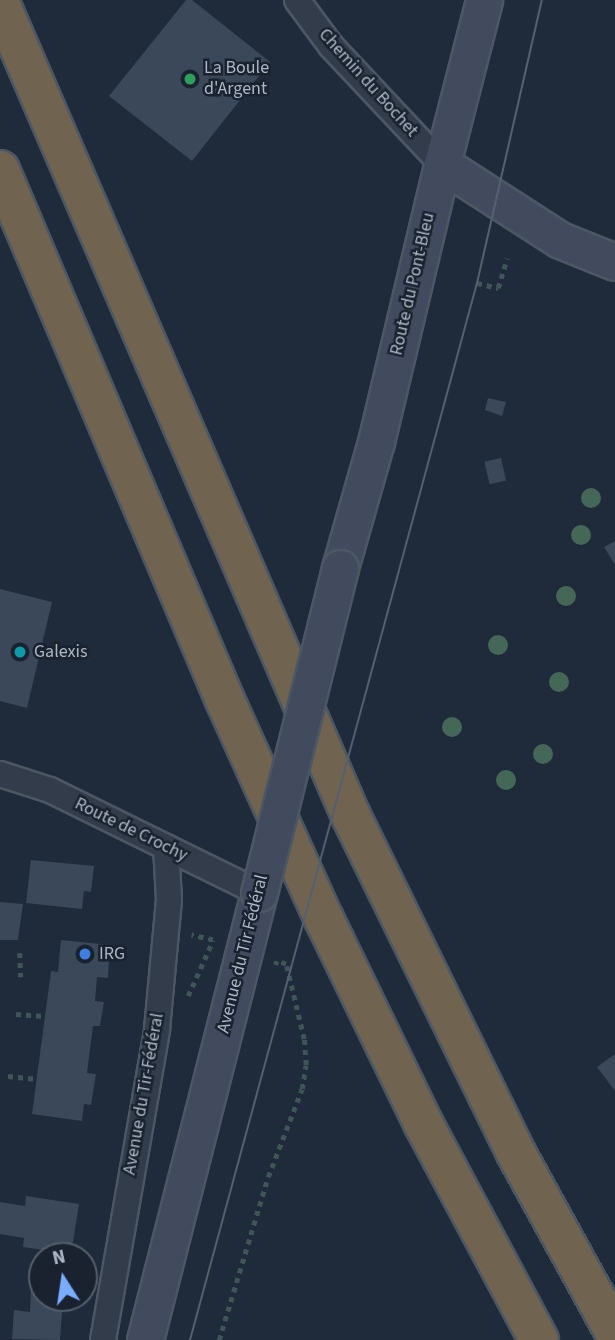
<!DOCTYPE html>
<html>
<head>
<meta charset="utf-8">
<style>
  body { margin:0 }
  #map { position:relative; width:615px; height:1340px; overflow:hidden; background:#1f2a3a; font-family:"Source Sans 3",sans-serif }
  div>[style] { position:absolute }
  [style*='--x'] { left:calc(var(--x)*1px); top:calc(var(--y)*1px); width:calc(var(--w)*1px); rotate:calc(var(--a)*1deg) }
  .building>* { inset:0; background:#3b4859; transform-origin:0 0 }
  .path>* { height:4.5px; margin-top:-2.25px; transform-origin:0; background:repeating-linear-gradient(90deg,#3f5558 0 5px,transparent 0 10px) }
  .roads { filter:drop-shadow(2px 0 #4d5764) drop-shadow(-2px 0 #4d5764) drop-shadow(0 2px #4d5764) drop-shadow(0 -2px #4d5764) }
  .street>* { height:24px; margin:-12px; padding:0 12px; transform-origin:12px; border-radius:12px; background:#333c4a }
  .secondary>* { height:35px; margin:-17.5px; padding:0 17.5px; transform-origin:17.5px; border-radius:17.5px; background:#414b5d }
  .highway>* { height:38px; margin:-19px; padding:0 19px; transform-origin:19px; border-radius:19px; background:#70634f }
  .tram>* { height:2px; margin:-1px; padding:0 1px; transform-origin:1px; border-radius:1px; background:#546071 }
  .bridges { filter:drop-shadow(2px 0 #4d5764) drop-shadow(-2px 0 #4d5764) drop-shadow(0 2px #4d5764) drop-shadow(0 -2px #4d5764) }
  .secondary-bridge>* { height:35px; margin:-17.5px; padding:0 17.5px; transform-origin:17.5px; border-radius:17.5px; background:#414b5d }
  .trees>* { width:20px; height:20px; margin:-10px; border-radius:50%; background:#446758 }
  .dots>* { width:19px; height:19px; translate:-50% -50%; box-sizing:border-box; border:4px solid #19222e; border-radius:50% }
  span { translate:-50% -50%; white-space:nowrap; text-align:center; line-height:1.15; -webkit-text-stroke:5px #19222e; paint-order:stroke }
  .poi-label { font-size:18px; color:#adb7c6 }
  .left { translate:0 -50%; text-align:left }
  .street-label { font-size:18px; color:#adb7c6 }
  .north { position:absolute; left:28px; top:1242px; width:70px; height:70px; box-sizing:border-box; background:#19222e; border:2px solid #545e6b; border-radius:50%; rotate:348deg; font-size:19px; font-weight:700; line-height:28px; text-align:center; color:#adb7c6 }
  .north::after { content:''; display:block; margin:auto; width:24px; height:32px; background:#7aadff; clip-path:polygon(50% 0,100% 100%,50% 72%,0 100%) }
</style>
</head>
<body>
<div id="map">
  <div class="building">
    <div style="clip-path:polygon(186px 0,192px 0,270px 62px,192px 161px,109px 96px)"></div>
    <div style="clip-path:polygon(488px 398px,506px 402px,502px 416px,485px 410px)"></div>
    <div style="left:501px;top:458px;width:23px;height:17px;rotate:77deg"></div>
    <div style="clip-path:polygon(615px 541px,615px 565px,604px 547px)"></div>
    <div style="clip-path:polygon(0 589px,52px 602px,27px 708px,0 701px)"></div>
    <div style="clip-path:polygon(31px 860px,94px 866px,91px 892px,84px 891px,82px 909px,26px 903px)"></div>
    <div style="clip-path:polygon(0 902px,23px 904px,18px 940px,0 940px)"></div>
    <div style="clip-path:polygon(61px 940px,110px 945px,108px 978px,97px 977px,95px 1001px,104px 1002px,100px 1026px,93px 1026px,87px 1073px,96px 1074px,91px 1105px,84px 1104px,82px 1121px,32px 1114px,51px 971px,58px 972px)"></div>
    <div style="clip-path:polygon(615px 1054px,615px 1091px,597px 1067px)"></div>
    <div style="clip-path:polygon(26px 1196px,79px 1204px,71px 1254px,23px 1247px,24px 1238px,0 1234px,0 1202px,25px 1206px)"></div>
    <div style="clip-path:polygon(31px 1289px,42px 1290px,42px 1298px,63px 1298px,60px 1340px,12px 1339px,14px 1310px,30px 1312px)"></div>
  </div>
  <div class="path">
    <div style="--x:477;--y:283;--w:22;--a:13"></div>
    <div style="--x:498;--y:288;--w:31;--a:-73"></div>
    <div style="--x:20;--y:953;--w:24;--a:88"></div>
    <div style="--x:188;--y:996;--w:61;--a:-65.9"></div>
    <div style="--x:213;--y:940;--w:22;--a:-167"></div>
    <div style="--x:16;--y:1014;--w:29;--a:4"></div>
    <div style="--x:8;--y:1076;--w:29;--a:6"></div>
    <div style="--x:219;--y:1340;--w:170;--a:-73.3"></div>
    <div style="--x:268;--y:1177;--w:94;--a:-68.9"></div>
    <div style="--x:302;--y:1089;--w:24;--a:-81"></div>
    <div style="--x:306;--y:1065;--w:26;--a:-94"></div>
    <div style="--x:304;--y:1039;--w:77;--a:-103.5"></div>
    <div style="--x:286;--y:964;--w:9;--a:-162"></div>
    <div style="--x:277;--y:961;--w:4;--a:104"></div>
  </div>
  <div class="roads">
    <div class="street">
      <div style="--x:297;--y:0;--w:57;--a:53.5"></div>
      <div style="--x:331;--y:46;--w:162;--a:46.8"></div>
      <div style="--x:0;--y:774;--w:52;--a:17.7"></div>
      <div style="--x:50;--y:790;--w:233;--a:26.2"></div>
      <div style="--x:103;--y:1340;--w:316;--a:-80.1"></div>
      <div style="--x:157;--y:1029;--w:131;--a:-84.7"></div>
      <div style="--x:169;--y:899;--w:52;--a:-93.3"></div>
    </div>
    <div class="secondary">
      <div style="--x:442;--y:164;--w:140;--a:32.8"></div>
      <div style="--x:560;--y:240;--w:59;--a:21.8"></div>
      <div style="--x:340;--y:568;--w:131;--a:-74.1"></div>
      <div style="--x:376;--y:442;--w:286;--a:-76.6"></div>
      <div style="--x:442;--y:164;--w:169;--a:-75.6"></div>
      <div style="--x:145;--y:1340;--w:461;--a:-75.7"></div>
    </div>
    <div class="highway">
      <div style="--x:0;--y:3;--w:886;--a:66.65"></div>
      <div style="--x:351;--y:816;--w:375;--a:63.9"></div>
      <div style="--x:516;--y:1153;--w:205;--a:61.2"></div>
      <div style="--x:0;--y:170;--w:574;--a:67.01"></div>
      <div style="--x:224;--y:698;--w:243;--a:65.7"></div>
      <div style="--x:324;--y:919;--w:227;--a:64.1"></div>
      <div style="--x:423;--y:1123;--w:246;--a:61.9"></div>
    </div>
  </div>
  <div class="tram">
    <div style="--x:190;--y:1340;--w:1095;--a:-74.81"></div>
    <div style="--x:477;--y:283;--w:290;--a:-77.1"></div>
  </div>
  <div class="bridges">
    <div class="secondary-bridge">
      <div style="--x:259;--y:893;--w:335;--a:-76"></div>
    </div>
  </div>
  <div class="trees">
    <div style="left:591px;top:498px"></div>
    <div style="left:581px;top:535px"></div>
    <div style="left:566px;top:596px"></div>
    <div style="left:498px;top:645px"></div>
    <div style="left:559px;top:682px"></div>
    <div style="left:452px;top:727px"></div>
    <div style="left:543px;top:754px"></div>
    <div style="left:506px;top:780px"></div>
  </div>
  <div class="dots">
    <div style="left:190px;top:79px;background:#2e9e5b"></div>
    <div style="left:20px;top:652px;background:#0f9aa8"></div>
    <div style="left:85px;top:954px;background:#3f7fe0"></div>
  </div>
  <div class="poi-label">
    <span class="left" style="left:204px;top:79px">La Boule<br>d'Argent</span>
    <span class="left" style="left:34px;top:652px">Galexis</span>
    <span class="left" style="left:99px;top:954px">IRG</span>
  </div>
  <div class="street-label">
    <span style="left:368px;top:83px;rotate:48deg">Chemin du Bochet</span>
    <span style="left:413px;top:284px;rotate:-77deg">Route du Pont-Bleu</span>
    <span style="left:131px;top:830px;rotate:26deg">Route de Crochy</span>
    <span style="left:243px;top:954px;rotate:-76deg">Avenue du Tir Fédéral</span>
    <span style="left:144px;top:1094px;rotate:-80deg">Avenue du Tir-Fédéral</span>
  </div>
  <div class="north">N</div>
</div>
</body>
</html>
